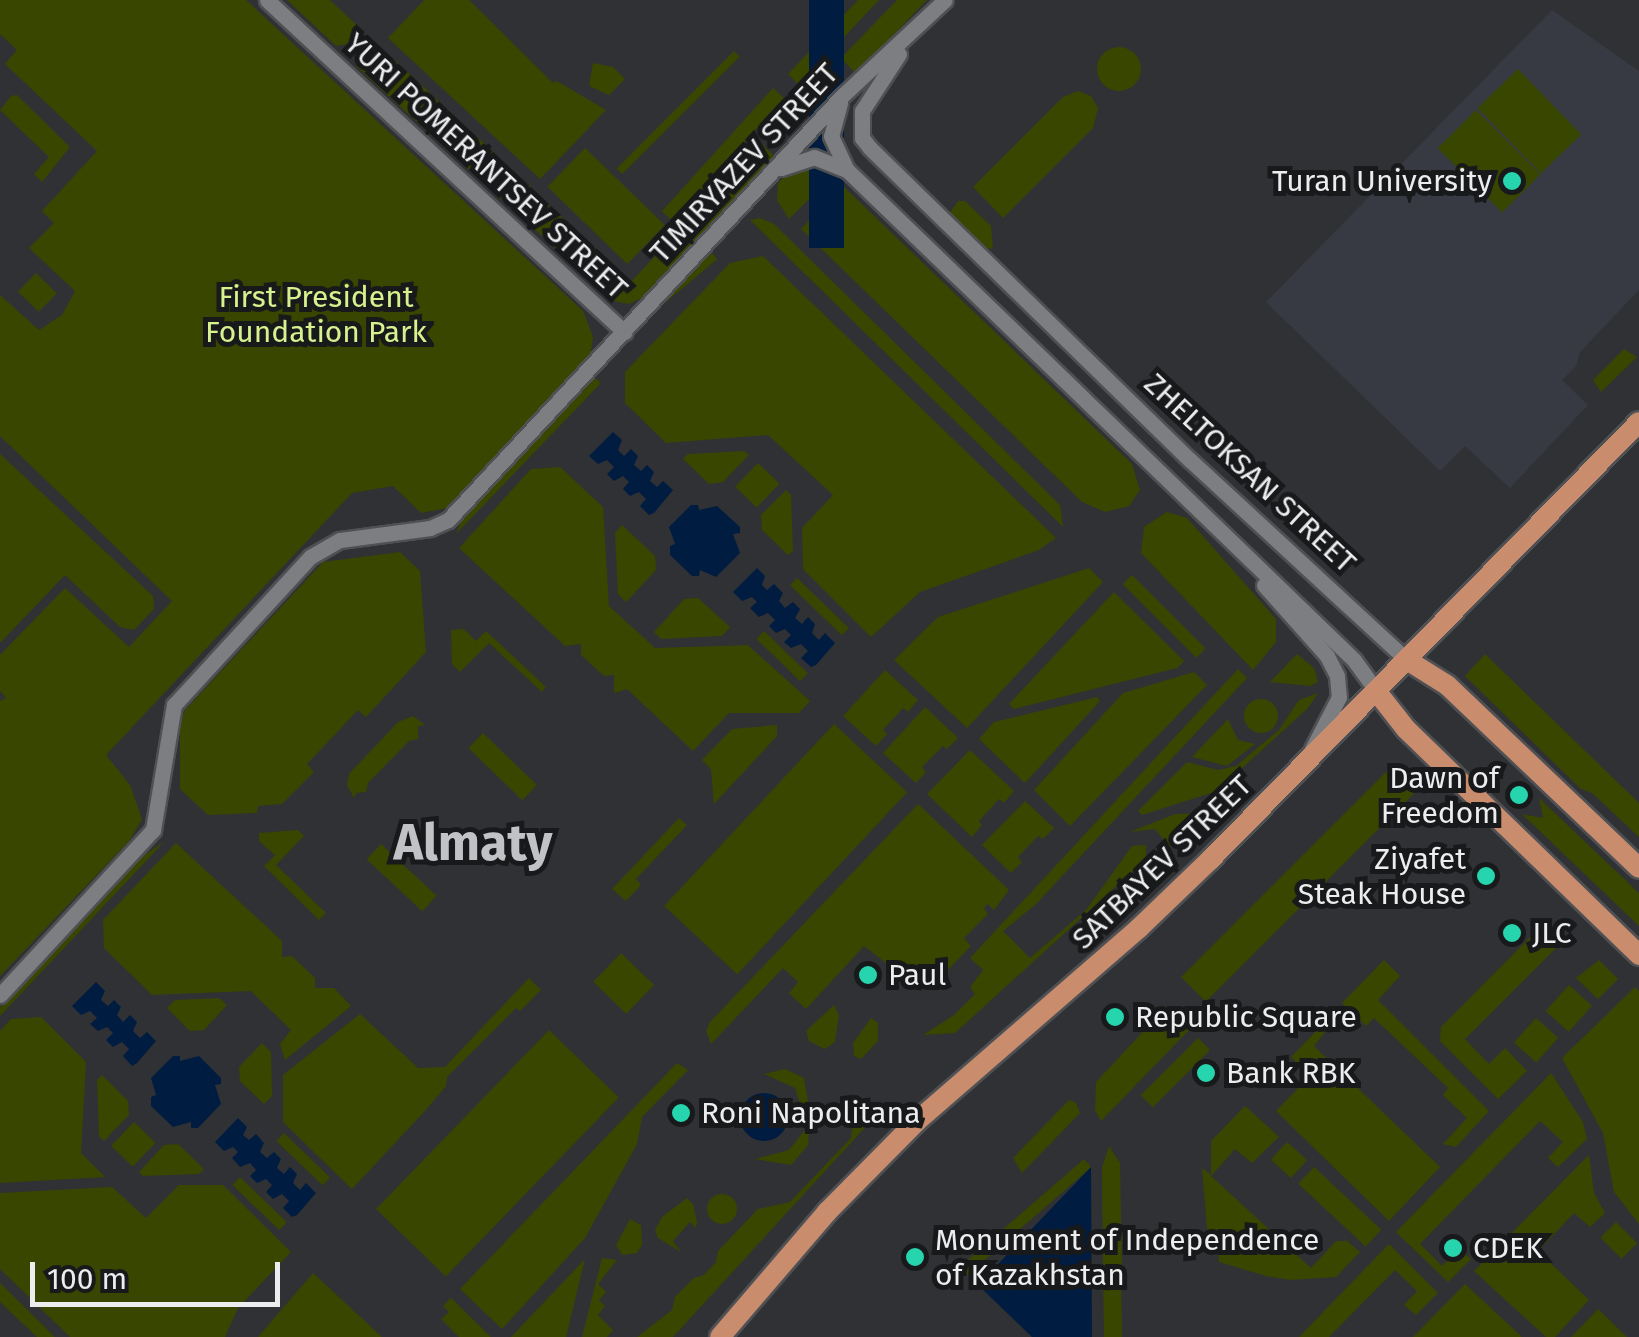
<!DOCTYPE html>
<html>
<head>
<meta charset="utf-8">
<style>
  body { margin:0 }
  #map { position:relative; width:1639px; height:1337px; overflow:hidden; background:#303134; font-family:"Fira Sans",sans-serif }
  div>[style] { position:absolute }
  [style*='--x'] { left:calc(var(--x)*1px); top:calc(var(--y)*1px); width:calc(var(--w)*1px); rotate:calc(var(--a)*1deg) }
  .built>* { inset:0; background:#373a43 }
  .green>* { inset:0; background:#384600; transform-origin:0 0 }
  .round { border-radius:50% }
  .water>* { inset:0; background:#001c40; transform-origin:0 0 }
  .roads { filter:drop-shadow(2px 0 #4f5053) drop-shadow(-2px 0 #4f5053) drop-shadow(0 2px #4f5053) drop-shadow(0 -2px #4f5053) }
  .minor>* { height:15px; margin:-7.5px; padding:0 7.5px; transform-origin:7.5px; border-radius:7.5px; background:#7c7e81 }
  .major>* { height:20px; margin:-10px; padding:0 10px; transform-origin:10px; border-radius:10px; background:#c98c6d }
  .dots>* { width:28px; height:28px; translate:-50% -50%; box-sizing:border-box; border:5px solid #18191a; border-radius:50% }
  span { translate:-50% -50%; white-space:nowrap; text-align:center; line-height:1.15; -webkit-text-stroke:10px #18191a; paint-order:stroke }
  .street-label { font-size:30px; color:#ecedef }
  .poi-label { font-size:30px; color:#ecedef }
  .right { translate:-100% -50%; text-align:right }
  .left { translate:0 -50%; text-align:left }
  .park-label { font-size:30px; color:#d7f18f }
  .town-label { font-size:50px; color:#c1c2c6; font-weight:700 }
  .scale { position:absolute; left:30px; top:1262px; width:250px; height:45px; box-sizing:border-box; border:5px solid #ecedef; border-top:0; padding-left:12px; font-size:30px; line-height:35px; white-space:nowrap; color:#ecedef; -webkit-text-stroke:8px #18191a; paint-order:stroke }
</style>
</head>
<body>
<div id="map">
  <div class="built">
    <div style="clip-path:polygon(1552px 10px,1639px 71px,1639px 290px,1580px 352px,1576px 366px,1562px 380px,1588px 405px,1510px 488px,1465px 446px,1440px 471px,1266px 302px)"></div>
  </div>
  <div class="green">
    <div style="clip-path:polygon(0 0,246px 0,583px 311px,593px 337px,590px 358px,448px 508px,421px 513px,393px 486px,352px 493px,106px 755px,130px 785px,142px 819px,130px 840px,0 976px,0 701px,6px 698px,0 691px,0 655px,65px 588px,129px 647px,172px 601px,0 436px,0 295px,39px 330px,62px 315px,75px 291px,29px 248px,54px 223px,42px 211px,97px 151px,5px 64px,17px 50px,0 34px)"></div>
    <div style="clip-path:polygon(287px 0,330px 0,362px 30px,349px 44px,336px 46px)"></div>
    <div style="clip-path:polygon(424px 0,469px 0,553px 83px,557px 81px,606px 110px,540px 179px,388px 38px)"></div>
    <div style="clip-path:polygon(858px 0,879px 0,799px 85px,788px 74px)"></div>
    <div style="clip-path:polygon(897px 0,927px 0,856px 74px,841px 58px)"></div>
    <div style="clip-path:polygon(372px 39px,532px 188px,520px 200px,513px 205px,504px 202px,357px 67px,356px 55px)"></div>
    <div class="round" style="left:1097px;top:47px;width:44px;height:44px"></div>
    <div style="left:734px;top:51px;width:8px;height:166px;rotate:45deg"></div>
    <div style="clip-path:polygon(593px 63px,613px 67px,625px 79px,609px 95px,589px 86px)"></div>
    <div style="left:1518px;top:69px;width:91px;height:56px;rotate:46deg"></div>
    <div style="left:773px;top:88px;width:15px;height:166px;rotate:42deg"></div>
    <div style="clip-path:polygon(1078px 91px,1091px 96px,1098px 108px,1093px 128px,1003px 218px,973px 187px,1063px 97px)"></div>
    <div style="clip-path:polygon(17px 95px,70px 147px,42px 182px,34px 174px,49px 157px,0 110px,11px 96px)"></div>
    <div style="left:1476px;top:110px;width:91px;height:54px;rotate:45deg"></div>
    <div style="clip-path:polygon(761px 143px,776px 158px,646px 296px,629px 304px,613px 301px)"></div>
    <div style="left:585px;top:148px;width:111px;height:54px;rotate:44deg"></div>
    <div style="clip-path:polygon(807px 165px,832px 176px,789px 219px,777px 200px,778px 183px,790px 171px)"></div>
    <div style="clip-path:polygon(843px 186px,1132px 464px,1140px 490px,1129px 506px,1105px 512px,1082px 502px,801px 229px)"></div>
    <div style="clip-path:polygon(539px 196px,621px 272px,602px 292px,525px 220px,525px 212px)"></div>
    <div style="clip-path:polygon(958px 201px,965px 201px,991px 226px,993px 249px,986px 248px,949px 214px)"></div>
    <div style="clip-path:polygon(760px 218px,774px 224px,1060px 505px,1063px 527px,750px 220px)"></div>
    <div style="left:712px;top:253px;width:8px;height:161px;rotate:50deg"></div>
    <div style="clip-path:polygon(763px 256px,1056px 538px,1039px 550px,920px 592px,871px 637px,803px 569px,802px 528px,833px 495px,768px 435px,666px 443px,625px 403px,625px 372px,730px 263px)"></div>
    <div style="left:36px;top:273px;width:29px;height:26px;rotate:44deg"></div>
    <div style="clip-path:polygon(1624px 349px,1637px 357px,1601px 392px,1593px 380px)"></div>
    <div style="clip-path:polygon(595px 378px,601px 383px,456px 534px,464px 515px)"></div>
    <div style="clip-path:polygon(744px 451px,749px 455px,723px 482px,709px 484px,683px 459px,688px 454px)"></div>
    <div style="clip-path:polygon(0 454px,153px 596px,154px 609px,134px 630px,120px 627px,65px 575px,0 643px)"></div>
    <div style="left:758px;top:463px;width:30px;height:33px;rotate:44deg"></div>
    <div style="clip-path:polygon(560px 467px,603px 507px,609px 606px,655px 648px,748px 645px,810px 701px,799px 713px,729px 713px,693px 751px,627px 689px,614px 693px,614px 675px,604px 676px,581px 655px,581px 644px,565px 646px,459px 548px,531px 469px)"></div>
    <div style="clip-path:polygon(786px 490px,791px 495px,793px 551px,788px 555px,762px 530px,761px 515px)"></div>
    <div style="clip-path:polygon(1167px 512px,1187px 518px,1276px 619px,1276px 642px,1253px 670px,1141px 553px,1144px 527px)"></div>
    <div style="clip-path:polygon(622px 525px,655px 556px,656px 570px,626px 602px,618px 594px,615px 533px)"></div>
    <div style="clip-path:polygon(400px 552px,420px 571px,426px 652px,366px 717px,358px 710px,307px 764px,314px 772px,282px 804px,258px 806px,257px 813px,208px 815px,180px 789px,180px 723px,185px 710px,323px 562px)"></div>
    <div style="clip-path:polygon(1089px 568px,1103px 582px,967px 728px,894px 660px,938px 617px)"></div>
    <div style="left:1132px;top:575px;width:104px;height:13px;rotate:45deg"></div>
    <div style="left:797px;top:578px;width:72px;height:10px;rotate:44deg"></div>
    <div style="clip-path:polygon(1114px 592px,1184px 661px,1177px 668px,1014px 709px,1009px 704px)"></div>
    <div style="clip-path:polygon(698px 598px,730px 627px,722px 636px,661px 639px,654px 632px,684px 599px)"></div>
    <div style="clip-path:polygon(464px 629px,476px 641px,486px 631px,546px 687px,542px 692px,489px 643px,460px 672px,452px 664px,451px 630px)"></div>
    <div style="left:764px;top:631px;width:61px;height:11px;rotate:44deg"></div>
    <div style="clip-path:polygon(1297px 654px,1314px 668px,1318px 682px,1310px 686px,1270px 682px)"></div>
    <div style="clip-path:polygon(1485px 654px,1639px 803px,1639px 837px,1592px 793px,1581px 789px,1465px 676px)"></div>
    <div style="clip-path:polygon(1238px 669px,1247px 678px,1036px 904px,1003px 931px,1030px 958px,1086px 910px,1132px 846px,1146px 845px,1146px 859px,955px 1033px,923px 1035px,954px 1015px,975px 994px,970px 987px,983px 970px,970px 958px)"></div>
    <div style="clip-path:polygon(885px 670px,918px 700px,908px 712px,903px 708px,883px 730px,887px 734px,876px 746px,843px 716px)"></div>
    <div style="clip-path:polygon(1194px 672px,1207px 685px,1070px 826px,1034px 790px,1123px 693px)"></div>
    <div style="clip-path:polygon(1318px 693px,1308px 708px,1217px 791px,1142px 815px,1138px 811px,1187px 762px,1218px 770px,1236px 766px,1279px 730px,1299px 700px)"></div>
    <div style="clip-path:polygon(1097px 697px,1100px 701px,1025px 783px,979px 739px,994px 722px)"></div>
    <div class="round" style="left:1244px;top:699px;width:34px;height:34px"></div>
    <div style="clip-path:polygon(925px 707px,958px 738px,947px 749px,943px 746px,922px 767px,926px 772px,916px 783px,883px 753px)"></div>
    <div style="clip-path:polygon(413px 716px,425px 725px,418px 726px,418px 739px,409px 741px,368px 783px,366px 792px,356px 793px,354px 798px,347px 785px,349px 774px,398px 722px)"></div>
    <div style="clip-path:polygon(1228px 719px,1238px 740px,1255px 744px,1227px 766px,1192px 757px)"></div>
    <div style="left:834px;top:724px;width:100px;height:249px;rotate:43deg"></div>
    <div style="clip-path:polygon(777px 725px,777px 736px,714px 804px,711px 769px,702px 760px,732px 729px)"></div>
    <div style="left:483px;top:733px;width:75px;height:21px;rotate:44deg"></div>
    <div style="clip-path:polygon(970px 750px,1014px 791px,1004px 803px,999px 799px,979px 821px,982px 825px,972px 837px,927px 794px)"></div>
    <div style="left:1389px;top:769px;width:35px;height:294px;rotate:45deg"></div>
    <div style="clip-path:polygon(1539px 798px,1639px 893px,1639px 926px,1522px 814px,1543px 818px)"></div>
    <div style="clip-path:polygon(1025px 801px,1054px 828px,1043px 839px,1038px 836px,1018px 857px,1022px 862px,1011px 873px,982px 845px)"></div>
    <div style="clip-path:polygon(918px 804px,1009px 890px,994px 910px,988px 904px,984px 908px,988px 914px,964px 938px,971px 946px,945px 973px,927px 980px,900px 974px,864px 946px,806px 1009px,789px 993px,798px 982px,783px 968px,711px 1044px,706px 1031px,710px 1022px)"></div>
    <div style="clip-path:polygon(1210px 813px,1163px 852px,1164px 840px,1155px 829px,1130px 832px,1175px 814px)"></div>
    <div style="clip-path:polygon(679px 818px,687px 825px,636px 879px,641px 885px,626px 901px,612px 889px)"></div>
    <div style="clip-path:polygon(298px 830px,304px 836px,276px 865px,326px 913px,319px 920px,264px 866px,275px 855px,259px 841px,259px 833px)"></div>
    <div style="clip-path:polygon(164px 842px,0 1016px,0 1007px,141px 857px)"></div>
    <div style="clip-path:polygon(176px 843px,282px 941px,282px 957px,292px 956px,315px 978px,315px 988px,334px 988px,351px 1006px,285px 1060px,280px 1044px,291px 1030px,251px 991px,152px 995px,104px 948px,103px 920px)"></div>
    <div style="left:381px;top:844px;width:76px;height:21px;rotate:43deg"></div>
    <div style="clip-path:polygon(1546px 921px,1566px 938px,1465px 1039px,1489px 1064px,1505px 1048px,1527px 1071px,1498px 1099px,1440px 1041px,1441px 1027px)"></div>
    <div style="left:621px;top:953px;width:46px;height:40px;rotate:44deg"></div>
    <div style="clip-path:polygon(1384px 960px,1400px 976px,1378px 1000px,1489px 1111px,1456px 1147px,1443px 1144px,1467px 1118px,1443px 1095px,1448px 1088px,1374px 1018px,1366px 1026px,1342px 1003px)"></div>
    <div style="clip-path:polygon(1599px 960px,1618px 979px,1598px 999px,1576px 978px)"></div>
    <div style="clip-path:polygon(529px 978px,541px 990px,520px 1011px,516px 1008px,447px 1077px,446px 1086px,424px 1112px,352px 1189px,283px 1122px,283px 1075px,360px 1014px,418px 1068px,445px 1067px)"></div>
    <div style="left:1569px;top:985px;width:31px;height:35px;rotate:42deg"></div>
    <div style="clip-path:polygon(1635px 987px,1639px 991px,1639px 1224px,1614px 1192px,1603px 1133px,1562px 1058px)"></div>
    <div style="clip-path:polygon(219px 998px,227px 1005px,204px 1030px,190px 1031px,167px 1008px,175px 1000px)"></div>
    <div style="clip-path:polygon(834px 1005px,839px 1015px,835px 1042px,825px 1049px,809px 1041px,806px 1031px)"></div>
    <div style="clip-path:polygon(1167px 1006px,1190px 1029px,1101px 1121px,1095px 1110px,1096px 1082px)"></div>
    <div style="clip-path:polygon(41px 1017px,86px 1062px,81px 1153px,105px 1177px,0 1183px,0 1031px,11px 1019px)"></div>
    <div style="clip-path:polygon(871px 1018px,878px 1023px,878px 1041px,861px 1059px,854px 1056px,853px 1043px)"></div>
    <div style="left:1536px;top:1018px;width:30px;height:33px;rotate:42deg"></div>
    <div style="clip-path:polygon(1320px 1027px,1325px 1032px,1314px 1046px,1440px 1167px,1389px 1221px,1276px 1111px,1310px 1076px,1291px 1057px)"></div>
    <div style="left:549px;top:1030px;width:97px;height:249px;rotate:44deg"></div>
    <div style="left:1198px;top:1038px;width:17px;height:81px;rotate:45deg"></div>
    <div style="clip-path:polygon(262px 1043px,271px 1052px,272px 1096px,264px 1104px,240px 1081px,239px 1067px)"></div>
    <div style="clip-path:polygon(677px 1063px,688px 1070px,642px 1117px,637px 1144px,585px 1238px,502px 1329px,460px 1289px)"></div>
    <div style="clip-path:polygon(785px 1069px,804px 1078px,811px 1120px,805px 1119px,795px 1088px,764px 1074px)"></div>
    <div style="clip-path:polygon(1551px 1073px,1583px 1122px,1587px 1139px,1558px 1167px,1548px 1158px,1563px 1142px,1540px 1121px,1420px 1244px,1442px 1266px,1459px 1249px,1471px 1259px,1448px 1282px,1396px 1232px)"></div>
    <div style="clip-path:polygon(102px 1075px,128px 1101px,129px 1115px,104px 1141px,99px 1136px,97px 1080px)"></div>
    <div style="clip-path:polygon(1069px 1100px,1076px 1103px,1080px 1113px,1022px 1173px,1013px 1158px)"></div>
    <div style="clip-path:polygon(866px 1101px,870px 1122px,673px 1337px,637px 1337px,672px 1310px,675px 1297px,694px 1278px,704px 1275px,716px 1262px,718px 1251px,758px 1209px,790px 1202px,851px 1138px,854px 1114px)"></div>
    <div style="clip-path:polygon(1245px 1106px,1279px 1137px,1252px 1163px,1235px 1149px,1211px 1176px,1311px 1268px,1336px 1241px,1347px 1241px,1360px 1252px,1336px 1277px,1291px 1280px,1266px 1276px,1219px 1262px,1218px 1253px,1209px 1253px,1202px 1168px,1211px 1175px,1211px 1141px)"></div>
    <div style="left:134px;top:1122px;width:30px;height:33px;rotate:44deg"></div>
    <div style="clip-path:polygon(804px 1131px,809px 1133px,808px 1145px,791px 1165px,755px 1159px,789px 1150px)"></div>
    <div style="left:284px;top:1133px;width:64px;height:11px;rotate:44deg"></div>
    <div style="left:1287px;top:1142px;width:27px;height:24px;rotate:42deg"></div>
    <div style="clip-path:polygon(178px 1144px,204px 1169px,199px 1174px,143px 1176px,139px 1172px,164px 1145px)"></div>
    <div style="clip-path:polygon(1109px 1146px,1120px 1163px,1122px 1270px,1103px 1272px,1102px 1168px)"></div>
    <div style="clip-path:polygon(1589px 1155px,1594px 1193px,1605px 1213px,1590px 1227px,1574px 1213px,1538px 1251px,1589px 1300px,1555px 1337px,1546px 1337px,1474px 1271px)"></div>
    <div style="left:1084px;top:1159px;width:11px;height:165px;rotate:49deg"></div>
    <div style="left:1314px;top:1167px;width:92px;height:23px;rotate:43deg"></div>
    <div style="left:240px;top:1177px;width:65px;height:11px;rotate:44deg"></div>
    <div style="clip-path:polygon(179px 1185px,223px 1185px,291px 1252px,238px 1308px,225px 1337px,70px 1337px,0 1269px,0 1193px,112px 1187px,146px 1218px)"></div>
    <div class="round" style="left:707px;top:1194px;width:30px;height:30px"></div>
    <div style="clip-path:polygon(687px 1198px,693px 1204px,697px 1222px,696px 1228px,690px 1222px,673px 1241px,681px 1252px,658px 1238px,655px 1230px,662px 1217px)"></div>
    <div style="clip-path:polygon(630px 1219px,641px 1225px,642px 1245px,637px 1253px,622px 1255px,616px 1245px)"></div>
    <div style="left:1616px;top:1222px;width:30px;height:22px;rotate:45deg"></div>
    <div style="clip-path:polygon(1389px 1244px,1438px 1293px,1416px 1315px,1404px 1305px,1417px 1291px,1395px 1270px,1329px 1337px,1299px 1337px)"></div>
    <div style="clip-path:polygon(602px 1258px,617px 1260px,598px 1284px,606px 1292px,599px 1300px,605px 1306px,598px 1315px,613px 1330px,607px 1337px,582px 1337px)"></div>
    <div style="clip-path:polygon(585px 1259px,566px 1337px,511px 1337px)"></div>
    <div style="clip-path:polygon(313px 1273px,382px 1337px,258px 1337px)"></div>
    <div style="left:1121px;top:1277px;width:60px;height:18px;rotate:89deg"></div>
    <div style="clip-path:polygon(0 1283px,55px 1337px,37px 1337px,0 1302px)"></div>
    <div style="clip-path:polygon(1465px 1284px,1522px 1337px,1413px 1337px)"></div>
    <div style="clip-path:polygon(451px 1298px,491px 1337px,459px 1337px,441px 1319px,449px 1312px,443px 1306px)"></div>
    <div style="clip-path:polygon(1598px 1309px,1627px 1337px,1571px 1337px)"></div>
  </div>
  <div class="water">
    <div style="left:809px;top:0;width:35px;height:248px"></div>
    <div style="clip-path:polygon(613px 432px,622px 440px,618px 450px,624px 456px,631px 449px,638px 456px,634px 465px,641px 471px,647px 465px,654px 472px,650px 481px,657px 487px,663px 481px,673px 490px,654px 513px,649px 515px,640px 506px,646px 499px,639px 492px,630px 496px,623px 489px,629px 482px,623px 476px,614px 481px,607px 474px,614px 467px,607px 460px,598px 464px,589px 456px)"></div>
    <div style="clip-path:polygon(691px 505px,698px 505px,699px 510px,717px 506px,740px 527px,740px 533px,733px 534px,740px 553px,716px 577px,700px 570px,699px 576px,692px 576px,670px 555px,670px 546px,675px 544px,669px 527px)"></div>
    <div style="clip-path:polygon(757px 568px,765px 576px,762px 585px,767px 590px,774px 584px,783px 593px,779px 601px,785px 608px,793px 602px,800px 609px,795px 618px,802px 624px,808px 617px,815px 624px,812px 633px,819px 640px,825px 633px,835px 643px,816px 665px,811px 667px,801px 658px,808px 651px,801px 644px,791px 648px,784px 642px,791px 635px,785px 629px,776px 633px,769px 626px,775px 620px,768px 613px,759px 617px,750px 608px,757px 602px,752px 597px,742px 601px,733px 592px)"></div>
    <div style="clip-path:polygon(96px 982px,105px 991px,101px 1000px,108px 1006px,114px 1000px,121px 1007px,117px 1015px,123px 1022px,130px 1015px,137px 1022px,133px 1031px,140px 1038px,147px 1032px,156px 1041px,137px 1063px,132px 1066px,123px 1056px,129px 1049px,122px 1042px,113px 1047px,106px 1040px,113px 1033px,107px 1027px,98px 1031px,90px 1024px,97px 1018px,90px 1011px,81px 1015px,72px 1006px)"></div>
    <div style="clip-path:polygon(173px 1056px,180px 1056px,180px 1061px,199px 1056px,221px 1078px,221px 1084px,215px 1085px,221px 1104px,198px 1128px,191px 1128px,191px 1122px,173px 1127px,151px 1106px,151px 1097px,156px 1095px,151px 1078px)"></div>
    <div class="round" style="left:740px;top:1093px;width:48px;height:48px"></div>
    <div style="clip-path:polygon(238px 1118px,247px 1127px,243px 1135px,249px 1140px,256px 1134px,264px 1143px,260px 1152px,267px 1158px,274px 1152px,281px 1159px,277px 1168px,284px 1174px,290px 1167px,297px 1174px,293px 1183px,300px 1190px,306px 1183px,316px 1193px,297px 1215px,292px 1217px,283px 1208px,289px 1201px,282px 1194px,273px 1199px,266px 1192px,272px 1185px,266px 1179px,257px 1183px,250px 1176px,256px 1170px,250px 1163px,240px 1167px,232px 1158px,238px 1152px,233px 1147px,224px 1151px,215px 1142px)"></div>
    <div style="clip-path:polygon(1091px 1167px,1092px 1337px,1032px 1337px,978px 1285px)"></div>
  </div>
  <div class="roads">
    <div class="minor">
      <div style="--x:267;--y:0;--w:488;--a:42.9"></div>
      <div style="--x:899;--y:54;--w:68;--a:123"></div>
      <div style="--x:862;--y:111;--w:27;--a:90"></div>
      <div style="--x:862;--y:138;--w:13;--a:51"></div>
      <div style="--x:870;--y:148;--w:447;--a:44.3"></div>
      <div style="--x:1190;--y:460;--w:295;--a:42.7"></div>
      <div style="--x:840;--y:103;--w:34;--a:105"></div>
      <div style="--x:831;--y:136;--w:38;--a:65"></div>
      <div style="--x:847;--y:170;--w:705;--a:44.02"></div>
      <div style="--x:1354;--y:660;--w:39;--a:54"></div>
      <div style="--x:781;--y:168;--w:35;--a:-18"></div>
      <div style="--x:814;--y:157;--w:35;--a:22"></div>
      <div style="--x:1264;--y:585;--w:95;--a:48.4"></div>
      <div style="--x:1327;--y:656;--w:22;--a:63"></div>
      <div style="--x:1337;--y:676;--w:21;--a:85"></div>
      <div style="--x:1339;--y:697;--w:59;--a:117.4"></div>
      <div style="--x:0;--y:995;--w:225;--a:-47.2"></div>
      <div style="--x:153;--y:830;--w:127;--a:-80.5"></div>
      <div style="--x:174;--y:705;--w:201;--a:-47.4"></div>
      <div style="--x:310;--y:557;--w:34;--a:-30"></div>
      <div style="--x:340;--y:540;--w:91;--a:-7.6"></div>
      <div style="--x:430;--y:528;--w:20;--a:-24"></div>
      <div style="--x:448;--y:520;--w:580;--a:-47.1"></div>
      <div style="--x:843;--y:95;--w:139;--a:-43"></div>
    </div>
    <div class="major">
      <div style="--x:1407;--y:660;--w:47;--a:32"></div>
      <div style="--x:1447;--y:685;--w:265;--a:43.6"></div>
      <div style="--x:1377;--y:692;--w:47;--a:51.9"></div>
      <div style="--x:1406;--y:729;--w:325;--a:44.1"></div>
      <div style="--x:720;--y:1337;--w:165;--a:-49.4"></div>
      <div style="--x:827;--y:1212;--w:127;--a:-45.3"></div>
      <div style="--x:916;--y:1122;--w:296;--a:-41"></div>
      <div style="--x:1139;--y:928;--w:98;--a:-43.8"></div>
      <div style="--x:1210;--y:860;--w:613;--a:-45.59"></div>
    </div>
  </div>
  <div class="dots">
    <div style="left:1512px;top:181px;background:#26d5ae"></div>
    <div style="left:1519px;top:795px;background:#26d5ae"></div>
    <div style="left:1486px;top:876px;background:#26d5ae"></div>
    <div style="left:1512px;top:933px;background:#26d5ae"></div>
    <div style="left:868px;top:975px;background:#26d5ae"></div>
    <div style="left:1115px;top:1017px;background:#26d5ae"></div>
    <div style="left:1206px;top:1073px;background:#26d5ae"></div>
    <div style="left:681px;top:1113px;background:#26d5ae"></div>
    <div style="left:1453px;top:1248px;background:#26d5ae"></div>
    <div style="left:915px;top:1257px;background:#26d5ae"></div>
  </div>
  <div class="street-label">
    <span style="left:744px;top:163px;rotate:-47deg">TIMIRYAZEV STREET</span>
    <span style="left:486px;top:166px;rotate:43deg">YURI POMERANTSEV STREET</span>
    <span style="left:1250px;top:473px;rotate:43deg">ZHELTOKSAN STREET</span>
    <span style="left:1162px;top:862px;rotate:-44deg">SATBAYEV STREET</span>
  </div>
  <div class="poi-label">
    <span class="right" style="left:1492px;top:181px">Turan University</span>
    <span class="right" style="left:1499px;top:795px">Dawn of<br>Freedom</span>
    <span class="right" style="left:1466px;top:876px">Ziyafet<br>Steak House</span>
    <span class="left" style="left:1532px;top:933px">JLC</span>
    <span class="left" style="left:888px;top:975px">Paul</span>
    <span class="left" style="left:1135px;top:1017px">Republic Square</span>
    <span class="left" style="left:1226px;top:1073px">Bank RBK</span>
    <span class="left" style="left:701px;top:1113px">Roni Napolitana</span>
    <span class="left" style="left:935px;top:1257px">Monument of Independence<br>of Kazakhstan</span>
    <span class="left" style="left:1473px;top:1248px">CDEK</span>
  </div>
  <div class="park-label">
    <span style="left:316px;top:314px">First President<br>Foundation Park</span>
  </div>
  <div class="town-label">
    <span style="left:473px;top:844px">Almaty</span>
  </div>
  <div class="scale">100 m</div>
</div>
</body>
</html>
